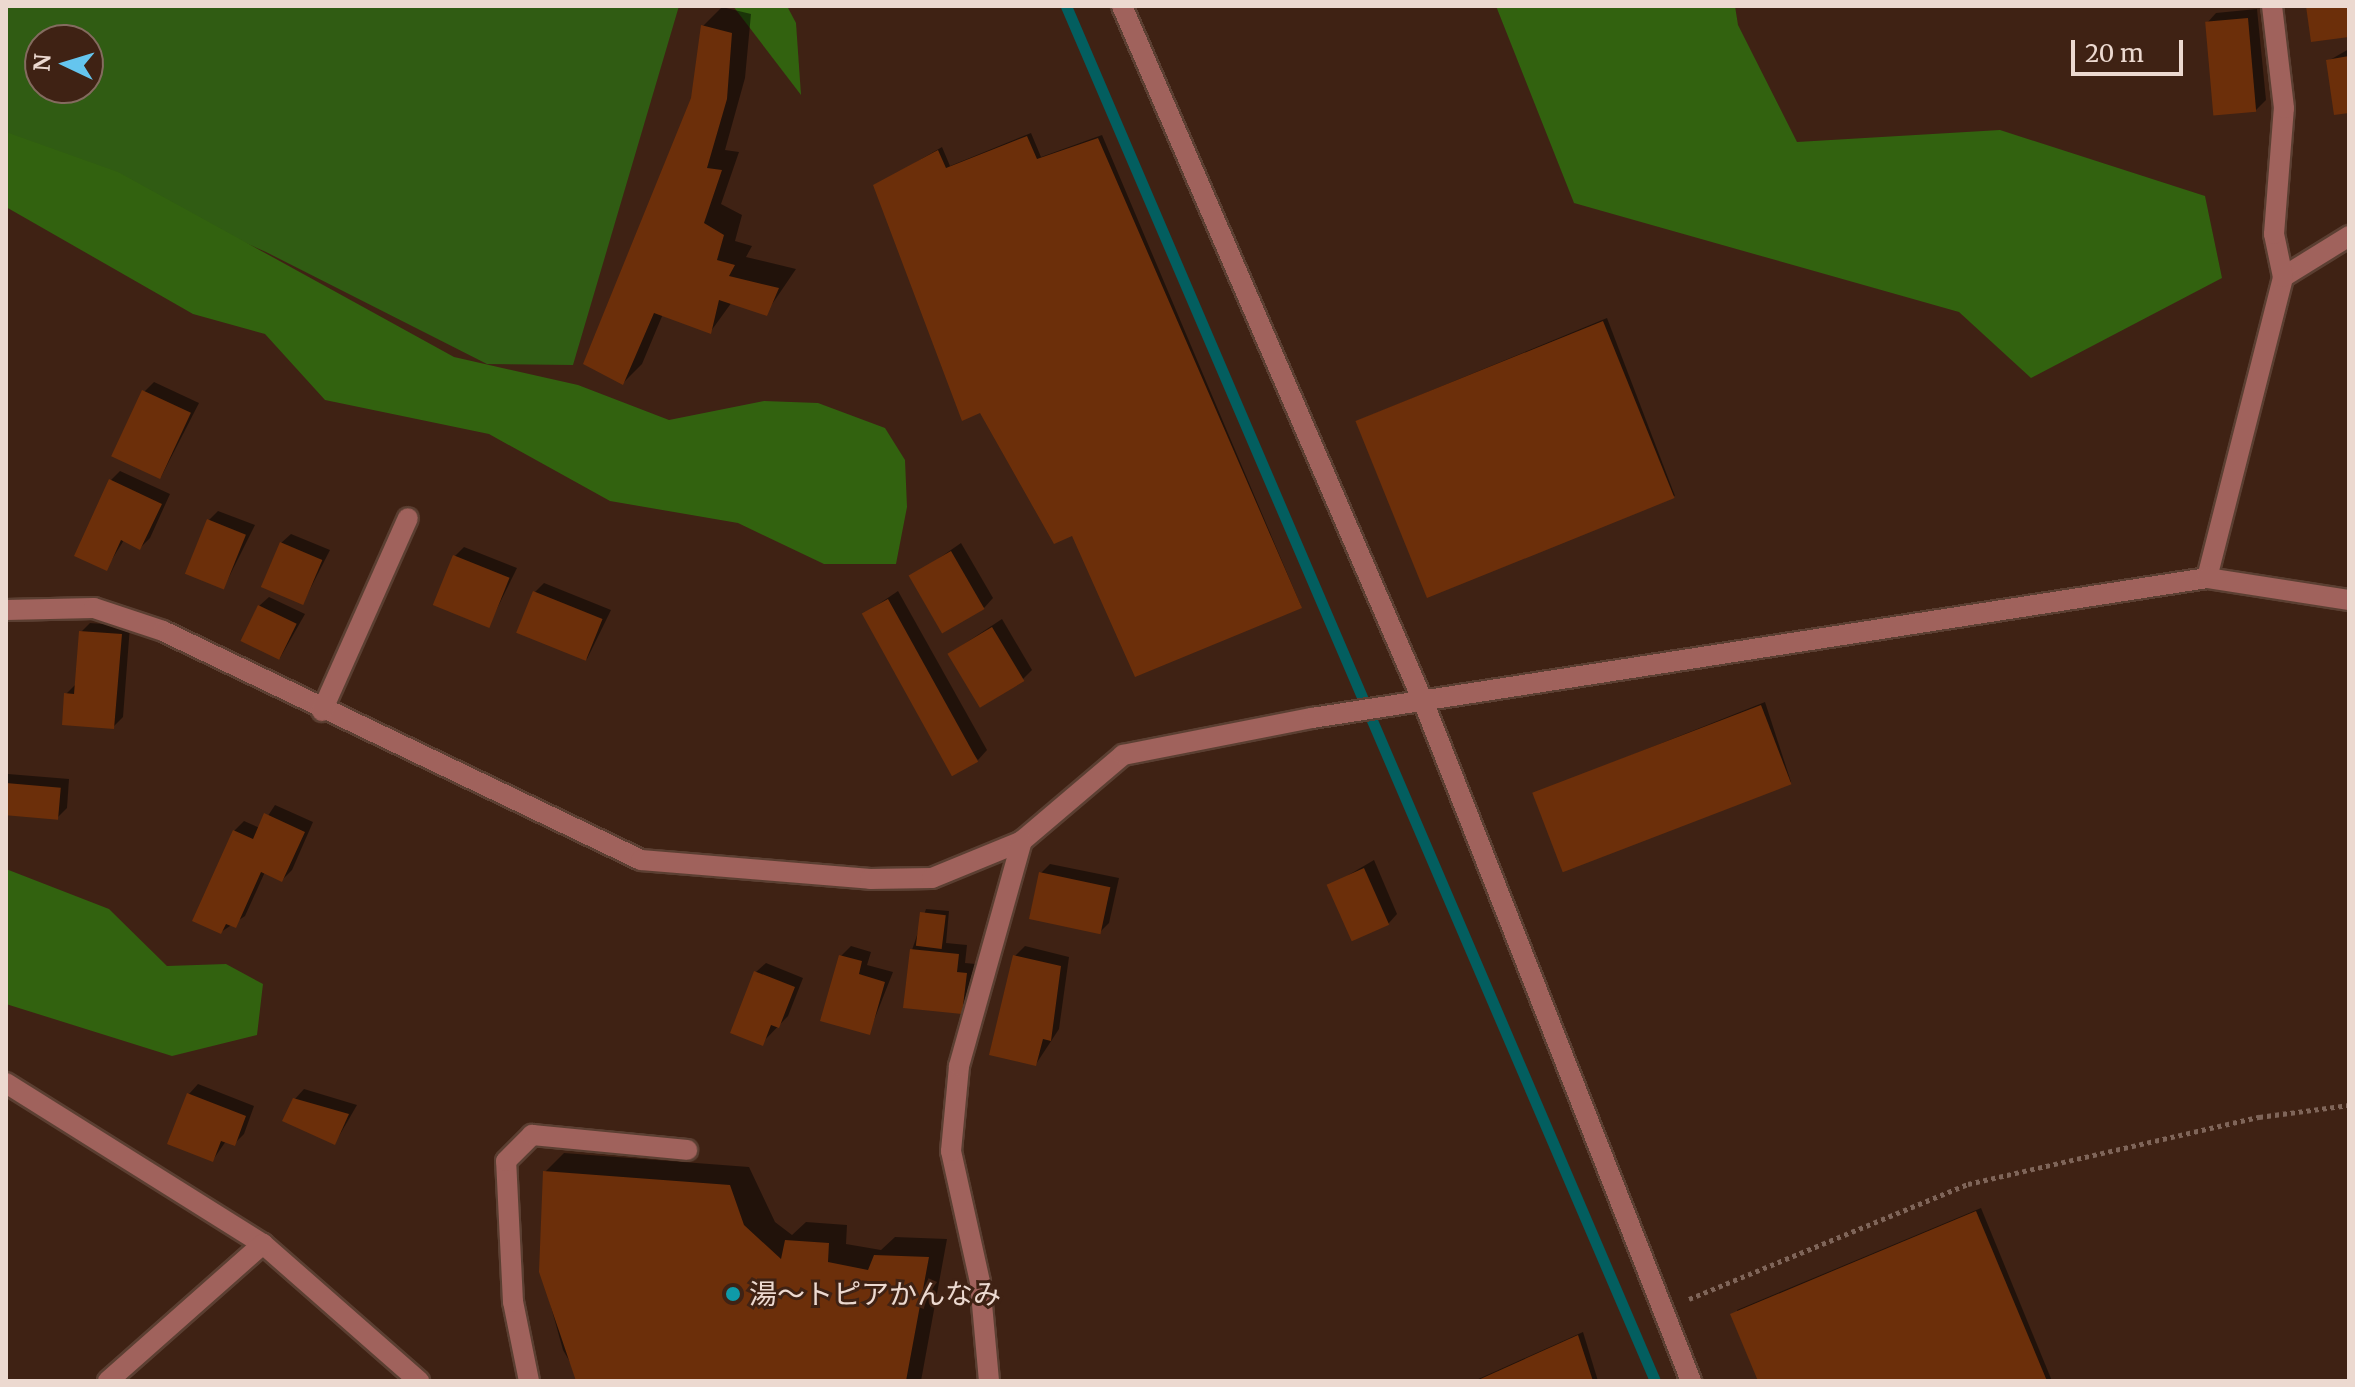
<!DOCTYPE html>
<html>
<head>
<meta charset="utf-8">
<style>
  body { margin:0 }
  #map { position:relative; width:2355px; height:1387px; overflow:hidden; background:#3f2214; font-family:Merriweather,"Noto Sans JP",serif }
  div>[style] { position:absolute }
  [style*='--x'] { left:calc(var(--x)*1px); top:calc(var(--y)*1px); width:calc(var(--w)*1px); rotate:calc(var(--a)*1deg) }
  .green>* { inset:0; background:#305c13 }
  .forest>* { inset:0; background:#32620f }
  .shadow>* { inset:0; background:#0007 }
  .stream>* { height:11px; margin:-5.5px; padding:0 5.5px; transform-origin:5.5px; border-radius:5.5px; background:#035e5f }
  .building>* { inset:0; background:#6c2f0a; transform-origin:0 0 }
  .path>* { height:5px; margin-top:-2.5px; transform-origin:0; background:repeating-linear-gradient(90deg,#7f6559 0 4px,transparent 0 8px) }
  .roads { filter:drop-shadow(2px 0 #5b3f32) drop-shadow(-2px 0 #5b3f32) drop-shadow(0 2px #5b3f32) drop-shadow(0 -2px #5b3f32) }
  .minor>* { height:20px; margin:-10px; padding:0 10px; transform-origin:10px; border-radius:10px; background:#a0625c }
  .dots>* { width:22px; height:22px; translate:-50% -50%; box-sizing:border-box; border:4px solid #3f2214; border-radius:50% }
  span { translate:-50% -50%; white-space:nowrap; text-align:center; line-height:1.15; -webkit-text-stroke:6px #3f2214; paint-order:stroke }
  .poi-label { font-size:28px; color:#ecd9d0 }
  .left { translate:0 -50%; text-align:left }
  .frame { position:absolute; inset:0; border:8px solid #ecd9d0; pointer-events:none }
  .north { position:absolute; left:24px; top:24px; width:80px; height:80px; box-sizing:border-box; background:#3f2214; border:2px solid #846b5f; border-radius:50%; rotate:274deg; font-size:22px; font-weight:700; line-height:32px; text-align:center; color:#ecd9d0 }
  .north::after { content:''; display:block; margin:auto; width:28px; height:36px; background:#65c5ee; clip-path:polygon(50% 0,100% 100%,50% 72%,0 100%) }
  .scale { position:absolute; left:2071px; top:40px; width:112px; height:36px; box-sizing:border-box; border:4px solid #ecd9d0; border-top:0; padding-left:10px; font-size:24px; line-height:28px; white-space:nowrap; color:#ecd9d0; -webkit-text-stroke:6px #3f2214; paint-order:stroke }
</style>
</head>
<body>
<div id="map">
  <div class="green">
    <div style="clip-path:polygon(evenodd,6px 6px,679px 6px,573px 365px,487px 364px,266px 252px,6px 138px,6px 6px,40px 40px,88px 40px,88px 88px,40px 88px,40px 40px)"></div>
  </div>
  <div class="forest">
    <div style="clip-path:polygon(733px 6px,787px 6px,796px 23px,801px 95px)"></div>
    <div style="clip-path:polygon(1735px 6px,1738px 25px,1797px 142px,2000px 130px,2205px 196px,2222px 278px,2031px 378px,1959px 312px,1574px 203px,1496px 6px)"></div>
    <div style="clip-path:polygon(6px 132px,118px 172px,454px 357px,578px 385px,669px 420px,764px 401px,818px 403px,885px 428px,905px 460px,907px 507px,896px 564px,824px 564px,738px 523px,610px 501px,489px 434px,325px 400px,265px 334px,193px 314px,6px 207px)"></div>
    <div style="clip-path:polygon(6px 869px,109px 909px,167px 966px,226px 964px,263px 984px,257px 1035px,172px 1056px,6px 1004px)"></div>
  </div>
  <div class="shadow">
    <div style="clip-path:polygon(722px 7px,751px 14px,745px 78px,725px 150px,739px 152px,721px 204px,742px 215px,735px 241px,752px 246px,746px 257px,796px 269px,766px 313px,732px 302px,711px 331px,663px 314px,642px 364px,623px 383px,693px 99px,703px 26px)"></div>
    <div style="clip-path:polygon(2257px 9px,2266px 100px,2256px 110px,2207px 23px,2216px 13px)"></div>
    <div style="clip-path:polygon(2349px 49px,2349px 110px,2328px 61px)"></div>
    <div style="clip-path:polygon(1031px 133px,1041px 157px,1102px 135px,1301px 606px,1073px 533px,981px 410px,875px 186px,942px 147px,950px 166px)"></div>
    <div style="clip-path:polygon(1607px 318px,1675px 496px,1358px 423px,1362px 419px)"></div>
    <div style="clip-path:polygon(154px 382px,199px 403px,161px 477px,144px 392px)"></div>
    <div style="clip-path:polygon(120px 471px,170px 494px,150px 538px,140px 548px,124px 540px,106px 569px,110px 481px)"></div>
    <div style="clip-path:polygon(218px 511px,255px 525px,224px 587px,209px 520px)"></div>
    <div style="clip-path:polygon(291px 534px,330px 550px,303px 603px,281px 543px)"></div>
    <div style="clip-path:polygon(961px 543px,993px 598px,984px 608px,912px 577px)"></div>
    <div style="clip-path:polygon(464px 547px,517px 568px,489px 625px,455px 556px)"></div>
    <div style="clip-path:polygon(544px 583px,611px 610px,587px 659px,535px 592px)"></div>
    <div style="clip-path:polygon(898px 591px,987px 750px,978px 760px,864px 614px)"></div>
    <div style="clip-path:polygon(269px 597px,305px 614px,280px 658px,259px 606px)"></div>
    <div style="clip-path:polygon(1002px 619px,1032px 670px,1022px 680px,949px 654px)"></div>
    <div style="clip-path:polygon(90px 623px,130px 626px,123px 717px,113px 727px,66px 694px,76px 684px,81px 632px)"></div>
    <div style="clip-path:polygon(1765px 702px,1791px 782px,1535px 796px,1539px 792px)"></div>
    <div style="clip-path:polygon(8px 774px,69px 779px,67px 808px,57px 818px,6px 813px)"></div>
    <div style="clip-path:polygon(275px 805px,313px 822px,292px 870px,282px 880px,265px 872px,245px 916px,221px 932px,234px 831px,244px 821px,260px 828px)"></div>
    <div style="clip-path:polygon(1374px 860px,1397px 914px,1388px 924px,1330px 886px)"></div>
    <div style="clip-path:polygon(1050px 864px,1119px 878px,1109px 923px,1100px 932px,1041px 873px)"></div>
    <div style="clip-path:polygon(926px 909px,949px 911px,946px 943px,967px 945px,965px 963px,976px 964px,971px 1003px,962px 1012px,912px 950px)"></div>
    <div style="clip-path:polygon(851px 946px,871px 952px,867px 965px,893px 972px,869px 1033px,841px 956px)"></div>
    <div style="clip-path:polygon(1025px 946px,1069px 957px,1059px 1029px,1036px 1064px,1015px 956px)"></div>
    <div style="clip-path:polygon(766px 963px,803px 978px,788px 1016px,762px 1043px,756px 972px)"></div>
    <div style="clip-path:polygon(198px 1084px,254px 1106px,244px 1134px,234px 1144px,226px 1141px,213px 1160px,189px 1094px)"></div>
    <div style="clip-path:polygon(304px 1089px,357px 1105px,335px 1143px,295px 1099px)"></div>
    <div style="clip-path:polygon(564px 1153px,749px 1167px,775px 1222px,792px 1235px,806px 1222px,847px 1225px,846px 1244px,881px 1250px,895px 1237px,947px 1239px,921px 1381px,581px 1381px,563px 1350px,541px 1271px,545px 1172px)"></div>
    <div style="clip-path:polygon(1981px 1208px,2052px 1381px,1760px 1381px,1737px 1310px)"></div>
    <div style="clip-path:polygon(1583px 1332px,1598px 1381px,1474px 1381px)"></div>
  </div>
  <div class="stream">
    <div style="--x:1066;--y:6;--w:1496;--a:66.81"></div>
  </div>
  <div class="building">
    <div style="clip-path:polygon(2306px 6px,2347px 6px,2349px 37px,2311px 42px)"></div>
    <div style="left:2248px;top:18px;width:94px;height:43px;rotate:85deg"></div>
    <div style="clip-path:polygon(701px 25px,732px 33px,727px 99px,707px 168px,722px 170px,704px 223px,724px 235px,717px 260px,735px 265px,729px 276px,779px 288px,767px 316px,719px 300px,711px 334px,654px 313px,623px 385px,583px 364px,691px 98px)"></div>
    <div style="clip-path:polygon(2349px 56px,2349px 113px,2334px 115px,2326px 60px)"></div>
    <div style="clip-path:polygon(1027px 136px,1037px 159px,1098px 138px,1302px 608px,1135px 677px,1072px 536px,1054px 544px,980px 413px,962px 421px,873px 185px,938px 150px,946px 168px)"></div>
    <div style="left:1603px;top:321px;width:191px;height:267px;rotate:68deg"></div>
    <div style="left:142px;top:390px;width:54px;height:73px;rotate:25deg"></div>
    <div style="clip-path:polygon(109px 479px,162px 504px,140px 550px,121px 540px,107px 571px,74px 556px)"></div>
    <div style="left:207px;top:519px;width:42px;height:59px;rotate:22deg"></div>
    <div style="left:280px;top:542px;width:46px;height:49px;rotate:23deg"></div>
    <div style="left:951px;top:551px;width:67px;height:49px;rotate:60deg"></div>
    <div style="left:453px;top:555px;width:61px;height:54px;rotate:22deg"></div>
    <div style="left:533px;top:591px;width:75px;height:45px;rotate:22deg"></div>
    <div style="left:888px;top:599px;width:186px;height:30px;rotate:61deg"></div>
    <div style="left:258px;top:605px;width:43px;height:40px;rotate:26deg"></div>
    <div style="left:992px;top:627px;width:63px;height:52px;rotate:59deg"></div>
    <div style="clip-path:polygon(79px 631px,122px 634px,114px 729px,62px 725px,64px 693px,74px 694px)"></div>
    <div style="left:1761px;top:705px;width:85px;height:245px;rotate:69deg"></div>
    <div style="left:6px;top:783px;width:55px;height:32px;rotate:5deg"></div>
    <div style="clip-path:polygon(264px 813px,305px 832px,282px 882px,261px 872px,236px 928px,226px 924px,221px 934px,192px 921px,233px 830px,253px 839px)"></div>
    <div style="left:1364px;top:868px;width:62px;height:41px;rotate:66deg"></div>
    <div style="left:1039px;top:872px;width:73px;height:48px;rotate:12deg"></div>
    <div style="left:920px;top:912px;width:26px;height:34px;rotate:7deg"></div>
    <div style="clip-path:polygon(910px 949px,959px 954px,957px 972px,967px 973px,962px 1014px,903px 1008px)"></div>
    <div style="clip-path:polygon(839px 955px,862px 961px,859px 974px,885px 982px,870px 1035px,820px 1021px)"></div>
    <div style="clip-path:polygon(1013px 955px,1061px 966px,1051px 1041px,1043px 1039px,1036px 1066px,989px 1055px)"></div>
    <div style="clip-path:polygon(754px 971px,795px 987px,779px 1028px,771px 1025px,763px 1046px,730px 1033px)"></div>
    <div style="clip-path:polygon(187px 1093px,246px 1116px,235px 1146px,221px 1141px,213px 1162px,167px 1144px)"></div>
    <div style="clip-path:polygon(293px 1098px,349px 1114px,335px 1145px,282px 1121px)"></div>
    <div style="clip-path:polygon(543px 1171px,730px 1185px,744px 1225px,781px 1259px,785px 1240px,829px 1243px,828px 1262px,868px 1270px,874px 1255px,929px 1257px,906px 1381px,576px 1381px,539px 1272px)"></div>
    <div style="clip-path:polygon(1976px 1211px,2047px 1381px,1758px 1381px,1730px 1314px)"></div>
    <div style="clip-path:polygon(1578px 1335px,1593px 1381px,1476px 1381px)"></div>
  </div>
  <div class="path">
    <div style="--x:1689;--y:1299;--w:302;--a:-22.4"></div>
    <div style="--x:1968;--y:1184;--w:299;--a:-13"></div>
    <div style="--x:2259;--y:1117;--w:91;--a:-7.6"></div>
  </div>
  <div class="roads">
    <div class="minor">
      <div style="--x:1122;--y:6;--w:763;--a:66.59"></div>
      <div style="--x:1425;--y:706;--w:726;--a:68.49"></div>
      <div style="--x:2283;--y:277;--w:78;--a:-31.8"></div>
      <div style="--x:2207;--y:578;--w:310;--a:-75.8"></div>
      <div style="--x:2283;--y:277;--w:44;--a:-101.8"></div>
      <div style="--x:2274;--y:234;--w:126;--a:-85.5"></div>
      <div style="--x:2284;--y:108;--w:103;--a:-96.7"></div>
      <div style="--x:6;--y:610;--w:88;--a:-1.3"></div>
      <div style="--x:94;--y:608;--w:73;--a:18.4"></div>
      <div style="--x:163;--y:631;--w:530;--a:25.6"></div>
      <div style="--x:641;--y:860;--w:230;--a:4.7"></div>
      <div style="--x:870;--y:879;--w:62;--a:-0.9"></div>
      <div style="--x:932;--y:878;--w:97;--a:-22.3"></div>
      <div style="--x:1022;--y:841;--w:133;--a:-40.4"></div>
      <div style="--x:1123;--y:755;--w:193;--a:-11.1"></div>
      <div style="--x:1312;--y:718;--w:906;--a:-8.89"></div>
      <div style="--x:2207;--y:578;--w:144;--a:8.8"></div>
      <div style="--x:322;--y:711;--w:211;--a:-66"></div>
      <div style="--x:6;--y:1083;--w:303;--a:32.1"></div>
      <div style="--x:263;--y:1244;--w:208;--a:41.3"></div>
      <div style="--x:108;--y:1381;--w:207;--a:-41.5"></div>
      <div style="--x:529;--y:1381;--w:81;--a:-101.4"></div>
      <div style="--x:513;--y:1302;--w:141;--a:-92.8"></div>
      <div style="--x:506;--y:1161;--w:37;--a:-45"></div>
      <div style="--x:532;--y:1135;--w:156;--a:5.5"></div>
      <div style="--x:989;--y:1381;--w:99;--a:-95.2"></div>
      <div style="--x:980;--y:1282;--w:134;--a:-102.5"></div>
      <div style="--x:951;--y:1151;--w:85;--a:-84.6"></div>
      <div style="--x:959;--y:1066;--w:234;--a:-74.4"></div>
    </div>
  </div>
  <div class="dots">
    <div style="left:733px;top:1294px;background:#0f9aa8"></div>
  </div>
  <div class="poi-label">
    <span class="left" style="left:749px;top:1294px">湯～トピアかんなみ</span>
  </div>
  <div class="frame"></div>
  <div class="north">N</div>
  <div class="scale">20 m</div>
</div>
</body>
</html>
